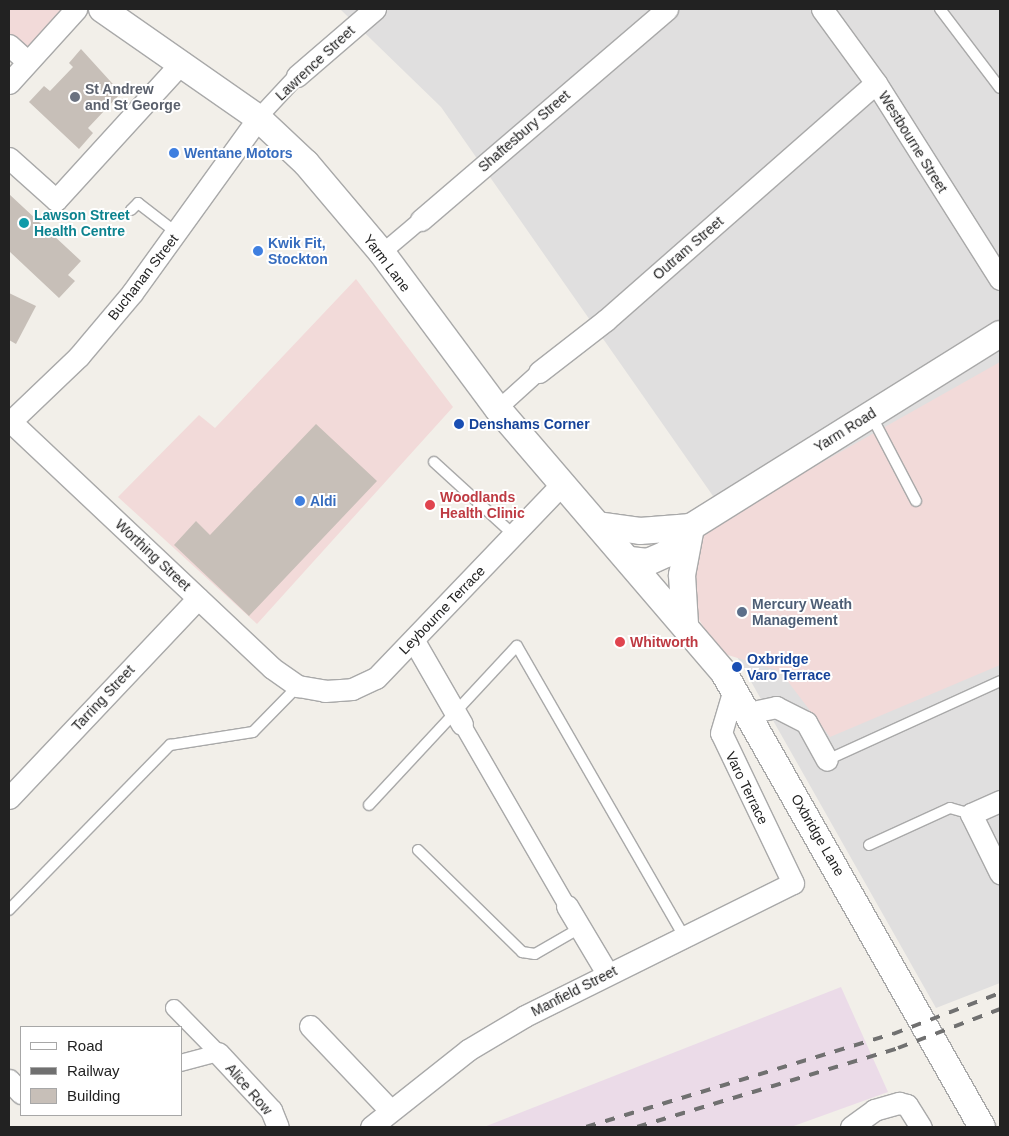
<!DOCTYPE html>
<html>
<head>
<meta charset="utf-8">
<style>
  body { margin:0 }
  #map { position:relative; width:1009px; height:1136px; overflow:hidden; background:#f2efe9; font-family:Helvetica,sans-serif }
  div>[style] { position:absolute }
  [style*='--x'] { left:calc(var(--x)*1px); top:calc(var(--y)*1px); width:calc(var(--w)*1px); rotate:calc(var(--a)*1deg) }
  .residential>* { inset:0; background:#e0dfdf }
  .commercial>* { inset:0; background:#f2dad9 }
  .industrial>* { inset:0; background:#ebdbe8 }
  .building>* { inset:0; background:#c7bfb8 }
  .roads { filter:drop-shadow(1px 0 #a9a9a9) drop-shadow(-1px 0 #a9a9a9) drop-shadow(0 1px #a9a9a9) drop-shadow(0 -1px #a9a9a9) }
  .service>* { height:10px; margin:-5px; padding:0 5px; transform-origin:5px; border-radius:5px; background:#fff }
  .pedestrian>* { height:16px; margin:-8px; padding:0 8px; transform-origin:8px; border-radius:8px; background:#fff }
  .minor>* { height:21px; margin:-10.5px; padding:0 10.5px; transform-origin:10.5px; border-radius:10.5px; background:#fff }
  .tertiary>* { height:26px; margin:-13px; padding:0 13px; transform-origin:13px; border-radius:13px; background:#fff }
  .rail>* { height:4px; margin-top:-2px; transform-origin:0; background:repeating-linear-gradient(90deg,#707070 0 10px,transparent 0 20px) }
  .dots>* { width:14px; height:14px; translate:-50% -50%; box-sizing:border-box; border:2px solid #fff; border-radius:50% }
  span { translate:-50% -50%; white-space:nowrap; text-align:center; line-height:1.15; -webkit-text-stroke:4px #fff; paint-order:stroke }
  .street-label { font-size:14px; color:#222 }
  .worship-label { font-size:14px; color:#5b616d; font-weight:700 }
  .left { translate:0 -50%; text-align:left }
  .shop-label { font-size:14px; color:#366cbe; font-weight:700 }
  .culture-label { font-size:14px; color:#0d838f; font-weight:700 }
  .transit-label { font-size:14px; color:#164399; font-weight:700 }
  .health-label { font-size:14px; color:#be3a42; font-weight:700 }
  .service-label { font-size:14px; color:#4e5e75; font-weight:700 }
  .frame { position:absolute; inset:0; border:10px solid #222; pointer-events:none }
  .legend { position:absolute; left:20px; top:1026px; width:162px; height:90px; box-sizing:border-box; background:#fff; border:1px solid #a7a7a7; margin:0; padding:6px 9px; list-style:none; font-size:15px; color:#222 }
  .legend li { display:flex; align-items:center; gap:10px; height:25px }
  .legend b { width:25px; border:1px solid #a7a7a7 }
</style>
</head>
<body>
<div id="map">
  <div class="residential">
    <div style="clip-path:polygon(340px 9px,1000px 9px,1000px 983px,936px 1008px,736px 655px,727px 516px,441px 107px)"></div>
  </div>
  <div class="commercial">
    <div style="clip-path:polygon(9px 9px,65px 9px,14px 62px,9px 57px)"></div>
    <div style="clip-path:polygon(356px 279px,453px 407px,257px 624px,118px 497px,199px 415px,215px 428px)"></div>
    <div style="clip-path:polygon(1000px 362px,1000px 665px,830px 737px,780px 671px,718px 652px,664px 559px,727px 516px)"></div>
  </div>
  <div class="industrial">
    <div style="clip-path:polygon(841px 987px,888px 1092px,791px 1127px,484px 1127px)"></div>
  </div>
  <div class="building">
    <div style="clip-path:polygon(81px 49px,121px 93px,88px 128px,93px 133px,79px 149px,29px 102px,44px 86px,50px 91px,73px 67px,69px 63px)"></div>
    <div style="clip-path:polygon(9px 194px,81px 261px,68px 275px,75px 281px,59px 298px,9px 251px)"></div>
    <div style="clip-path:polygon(9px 293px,36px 306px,16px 344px,9px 340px)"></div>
    <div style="clip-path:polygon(316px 424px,377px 481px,249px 616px,174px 545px,196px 521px,210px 535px)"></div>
  </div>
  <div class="roads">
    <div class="service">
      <div style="--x:940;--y:9;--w:99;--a:52.8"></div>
      <div style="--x:131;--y:210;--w:10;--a:-45"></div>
      <div style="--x:138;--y:203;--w:49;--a:37.6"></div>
      <div style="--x:871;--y:415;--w:97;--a:62.4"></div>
      <div style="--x:434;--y:462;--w:108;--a:42.4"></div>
      <div style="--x:827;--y:760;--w:190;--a:-24.5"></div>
      <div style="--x:369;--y:805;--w:217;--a:-47.1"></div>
      <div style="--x:517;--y:646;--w:335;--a:60.1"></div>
      <div style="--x:869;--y:845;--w:89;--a:-24.6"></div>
      <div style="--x:950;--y:808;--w:22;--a:16"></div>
      <div style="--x:418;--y:850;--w:146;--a:44.4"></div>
      <div style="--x:522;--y:952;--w:13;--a:9"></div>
      <div style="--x:535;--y:954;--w:52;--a:-30"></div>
      <div style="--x:9;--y:910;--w:231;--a:-45.7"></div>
      <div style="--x:170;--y:745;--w:84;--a:-8.9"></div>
      <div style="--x:253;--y:732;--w:64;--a:-45.6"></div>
    </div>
    <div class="pedestrian">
      <div style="--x:258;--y:118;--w:57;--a:-47.1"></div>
      <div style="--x:382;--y:253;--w:51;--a:-40.2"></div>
      <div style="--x:498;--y:409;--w:55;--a:-42.1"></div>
      <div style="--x:462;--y:724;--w:210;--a:60"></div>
      <div style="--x:174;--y:1008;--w:63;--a:45.6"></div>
      <div style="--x:218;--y:1053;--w:38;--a:165"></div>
    </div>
    <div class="minor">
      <div style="--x:822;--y:9;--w:92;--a:53.9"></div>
      <div style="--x:876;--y:83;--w:232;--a:57.7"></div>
      <div style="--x:9;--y:45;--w:25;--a:42"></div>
      <div style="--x:297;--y:76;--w:103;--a:-40.7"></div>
      <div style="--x:9;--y:83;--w:100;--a:-47.8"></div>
      <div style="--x:9;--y:158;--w:63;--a:41.8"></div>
      <div style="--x:56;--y:200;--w:187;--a:-47.6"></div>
      <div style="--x:421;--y:220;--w:324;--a:-40.6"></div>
      <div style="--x:539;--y:372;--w:85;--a:-37.8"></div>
      <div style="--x:606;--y:320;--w:359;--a:-41.3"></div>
      <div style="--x:10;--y:421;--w:360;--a:43.3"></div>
      <div style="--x:272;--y:668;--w:32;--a:35"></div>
      <div style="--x:298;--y:686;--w:27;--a:10"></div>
      <div style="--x:325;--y:691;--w:27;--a:-4"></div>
      <div style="--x:352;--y:689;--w:26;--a:-25"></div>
      <div style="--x:376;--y:678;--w:269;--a:-46.2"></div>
      <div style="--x:9;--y:423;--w:97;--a:-43.7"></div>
      <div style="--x:79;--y:356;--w:82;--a:-49.9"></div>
      <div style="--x:132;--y:293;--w:216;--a:-54.2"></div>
      <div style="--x:414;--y:641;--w:96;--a:60"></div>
      <div style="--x:748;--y:713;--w:29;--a:-12"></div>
      <div style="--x:776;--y:707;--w:34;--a:27"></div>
      <div style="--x:806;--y:722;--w:43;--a:61.1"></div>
      <div style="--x:9;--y:798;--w:275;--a:-46.6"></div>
      <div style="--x:1000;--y:801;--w:32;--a:156"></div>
      <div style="--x:971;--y:814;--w:66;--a:63.8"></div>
      <div style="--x:567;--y:906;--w:78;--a:59.2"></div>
      <div style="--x:310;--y:1026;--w:117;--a:46.4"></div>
      <div style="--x:218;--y:1053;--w:78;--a:47.1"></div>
      <div style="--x:271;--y:1110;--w:18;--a:68"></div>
      <div style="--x:9;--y:1080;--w:18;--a:47"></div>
      <div style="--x:371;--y:1127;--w:124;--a:-38.4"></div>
      <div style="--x:468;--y:1050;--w:66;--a:-30.8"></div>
      <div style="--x:525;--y:1016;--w:299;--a:-26.4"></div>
      <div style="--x:793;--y:883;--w:166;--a:-115.6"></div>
      <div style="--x:721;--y:733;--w:46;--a:-73.5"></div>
      <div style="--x:851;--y:1127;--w:29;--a:-36"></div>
      <div style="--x:874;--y:1110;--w:26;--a:-16"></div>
      <div style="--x:899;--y:1103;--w:8;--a:14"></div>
      <div style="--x:907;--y:1105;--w:26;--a:58"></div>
    </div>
    <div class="tertiary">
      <div style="--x:102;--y:9;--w:190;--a:34.9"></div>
      <div style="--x:258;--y:118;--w:66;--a:43.2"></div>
      <div style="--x:306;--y:163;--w:118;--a:49.8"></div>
      <div style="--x:382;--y:253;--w:194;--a:53.4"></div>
      <div style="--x:498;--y:409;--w:348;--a:49.4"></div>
      <div style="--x:724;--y:673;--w:522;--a:60.39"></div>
      <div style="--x:598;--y:525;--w:42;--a:8.1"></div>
      <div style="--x:640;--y:531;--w:51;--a:-4.5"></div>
      <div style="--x:630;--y:560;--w:18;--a:6"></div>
      <div style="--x:648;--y:562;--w:20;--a:-24"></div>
      <div style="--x:666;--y:554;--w:37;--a:-47"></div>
      <div style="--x:691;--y:527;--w:364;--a:-32"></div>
      <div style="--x:685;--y:624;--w:49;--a:-93.5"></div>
      <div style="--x:682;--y:575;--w:49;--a:-79.4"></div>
    </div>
  </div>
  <div class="rail">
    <div style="--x:586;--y:1127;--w:321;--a:-16.9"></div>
    <div style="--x:893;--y:1034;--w:115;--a:-21"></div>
    <div style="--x:637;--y:1127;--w:273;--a:-16.8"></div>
    <div style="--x:898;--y:1048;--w:109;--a:-20.9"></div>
  </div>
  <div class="dots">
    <div style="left:75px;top:97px;background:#6b7280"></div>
    <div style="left:174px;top:153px;background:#3f7fe0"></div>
    <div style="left:24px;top:223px;background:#0f9aa8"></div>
    <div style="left:258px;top:251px;background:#3f7fe0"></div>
    <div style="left:459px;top:424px;background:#1a4fb4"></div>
    <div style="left:300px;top:501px;background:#3f7fe0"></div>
    <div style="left:430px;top:505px;background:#e0444e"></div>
    <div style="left:742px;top:612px;background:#5c6f8a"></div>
    <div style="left:620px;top:642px;background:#e0444e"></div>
    <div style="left:737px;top:667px;background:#1a4fb4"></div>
  </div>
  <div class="street-label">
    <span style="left:315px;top:63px;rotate:-43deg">Lawrence Street</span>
    <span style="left:524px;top:131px;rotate:-41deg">Shaftesbury Street</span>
    <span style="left:913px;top:142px;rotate:58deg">Westbourne Street</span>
    <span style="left:688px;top:248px;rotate:-41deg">Outram Street</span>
    <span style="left:387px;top:263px;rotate:53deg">Yarm Lane</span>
    <span style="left:143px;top:277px;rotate:-52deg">Buchanan Street</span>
    <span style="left:845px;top:430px;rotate:-32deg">Yarm Road</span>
    <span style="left:153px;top:555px;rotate:43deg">Worthing Street</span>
    <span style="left:442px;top:610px;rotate:-46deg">Leybourne Terrace</span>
    <span style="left:103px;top:698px;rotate:-47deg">Tarring Street</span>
    <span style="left:747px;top:788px;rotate:64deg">Varo Terrace</span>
    <span style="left:818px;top:835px;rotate:60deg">Oxbridge Lane</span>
    <span style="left:574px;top:991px;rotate:-27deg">Manfield Street</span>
    <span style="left:249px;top:1089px;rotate:49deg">Alice Row</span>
  </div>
  <div class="worship-label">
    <span class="left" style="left:85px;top:97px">St Andrew<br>and St George</span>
  </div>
  <div class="shop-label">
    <span class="left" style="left:184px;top:153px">Wentane Motors</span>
    <span class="left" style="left:268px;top:251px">Kwik Fit,<br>Stockton</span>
    <span class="left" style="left:310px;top:501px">Aldi</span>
  </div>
  <div class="culture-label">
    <span class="left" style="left:34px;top:223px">Lawson Street<br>Health Centre</span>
  </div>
  <div class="transit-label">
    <span class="left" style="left:469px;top:424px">Denshams Corner</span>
    <span class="left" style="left:747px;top:667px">Oxbridge<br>Varo Terrace</span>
  </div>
  <div class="health-label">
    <span class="left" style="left:440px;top:505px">Woodlands<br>Health Clinic</span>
    <span class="left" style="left:630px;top:642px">Whitworth</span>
  </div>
  <div class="service-label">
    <span class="left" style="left:752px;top:612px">Mercury Weath<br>Management</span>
  </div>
  <div class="frame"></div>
  <ul class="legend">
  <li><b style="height:6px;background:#fff"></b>Road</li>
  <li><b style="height:6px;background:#707070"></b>Railway</li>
  <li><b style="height:14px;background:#c7bfb8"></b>Building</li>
  </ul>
</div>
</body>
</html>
